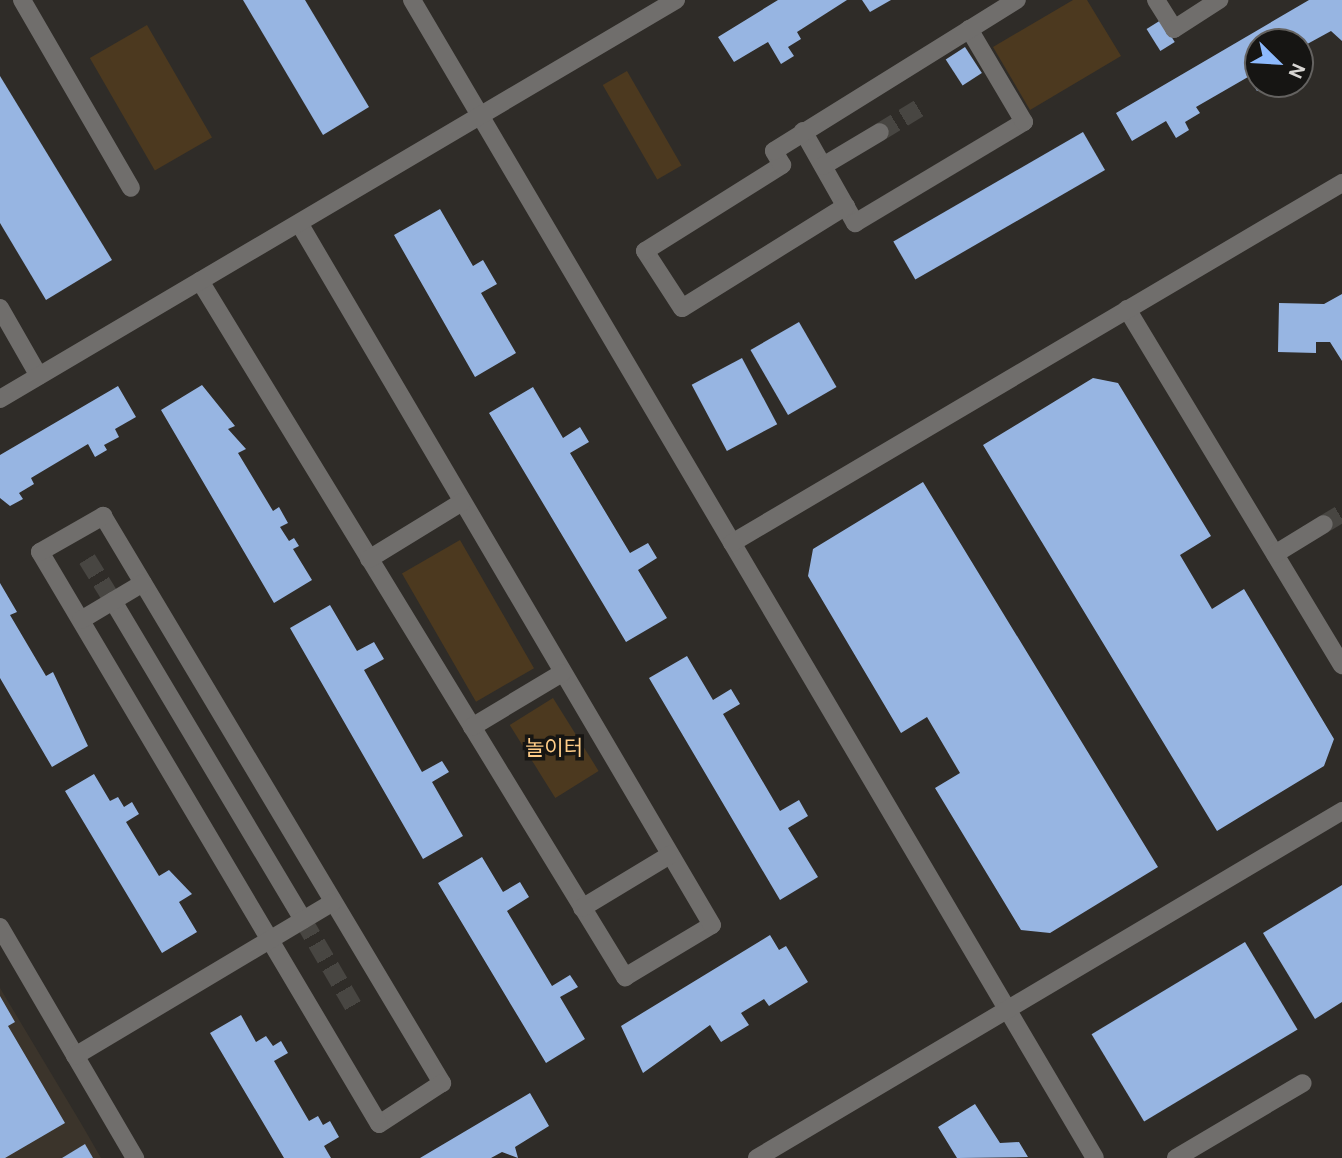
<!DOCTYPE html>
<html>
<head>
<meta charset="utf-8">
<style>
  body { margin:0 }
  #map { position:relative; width:1342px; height:1158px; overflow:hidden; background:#2f2c28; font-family:"DM Sans","Noto Sans KR",sans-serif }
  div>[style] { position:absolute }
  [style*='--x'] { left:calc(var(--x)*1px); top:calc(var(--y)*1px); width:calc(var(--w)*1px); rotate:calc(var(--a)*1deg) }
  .built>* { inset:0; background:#3b342b }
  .green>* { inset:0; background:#4c391f; transform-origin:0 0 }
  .building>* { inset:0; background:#97b5e2; transform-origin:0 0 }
  .minor-tunnel>* { height:18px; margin-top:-9px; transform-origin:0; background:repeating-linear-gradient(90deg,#484642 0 18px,transparent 0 27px) }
  .minor>* { height:18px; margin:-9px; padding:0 9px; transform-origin:9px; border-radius:9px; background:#706e6c }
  span { translate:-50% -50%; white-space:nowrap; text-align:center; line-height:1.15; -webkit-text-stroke:7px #161513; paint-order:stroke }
  .park-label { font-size:21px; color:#fecc87 }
  .north { position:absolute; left:1244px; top:28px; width:70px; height:70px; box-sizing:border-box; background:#161513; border:2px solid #646260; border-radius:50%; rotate:114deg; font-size:19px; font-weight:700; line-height:28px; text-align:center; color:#d8d6d3 }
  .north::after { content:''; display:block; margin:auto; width:24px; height:32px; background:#8db9fc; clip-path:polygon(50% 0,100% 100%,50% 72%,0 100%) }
</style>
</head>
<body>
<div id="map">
  <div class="built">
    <div style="clip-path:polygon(0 988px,82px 1125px,101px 1158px,0 1158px)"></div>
  </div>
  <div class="green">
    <div style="clip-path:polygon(1073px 0,1087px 0,1121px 56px,1030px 110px,993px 47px)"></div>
    <div style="left:147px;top:25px;width:130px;height:66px;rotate:60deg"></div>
    <div style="left:627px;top:71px;width:109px;height:28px;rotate:60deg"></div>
    <div style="left:460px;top:540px;width:148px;height:67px;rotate:60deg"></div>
    <div style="left:553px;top:698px;width:86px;height:51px;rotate:58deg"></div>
  </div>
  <div class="building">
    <div style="clip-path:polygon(243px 0,305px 0,369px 107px,323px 135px)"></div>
    <div style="clip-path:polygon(778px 0,847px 0,797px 32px,801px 39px,788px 47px,794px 56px,781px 64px,768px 42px,734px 62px,718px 37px)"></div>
    <div style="clip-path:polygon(862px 0,891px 0,870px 12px)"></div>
    <div style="clip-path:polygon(1309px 0,1342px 0,1342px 41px,1331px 31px,1300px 48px,1300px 42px,1258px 42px,1258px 84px,1268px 84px,1257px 91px,1248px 77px,1196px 107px,1200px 113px,1185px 122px,1189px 130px,1176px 138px,1166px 121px,1132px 141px,1116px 113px)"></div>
    <div style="left:1161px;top:20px;width:26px;height:17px;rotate:58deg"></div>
    <div style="left:965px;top:47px;width:31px;height:23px;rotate:57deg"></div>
    <div style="clip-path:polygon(0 76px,112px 260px,46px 300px,0 223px)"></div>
    <div style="left:1083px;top:132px;width:44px;height:219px;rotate:60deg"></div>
    <div style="clip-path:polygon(440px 209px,473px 266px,483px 260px,497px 284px,481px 293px,516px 353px,475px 377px,394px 235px)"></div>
    <div style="clip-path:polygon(1342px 294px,1342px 361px,1330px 342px,1316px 342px,1316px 353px,1278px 352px,1279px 303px,1324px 304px)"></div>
    <div style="left:799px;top:322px;width:75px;height:56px;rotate:60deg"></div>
    <div style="left:742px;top:358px;width:75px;height:57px;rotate:62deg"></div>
    <div style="clip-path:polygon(1093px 378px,1118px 383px,1211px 536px,1180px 555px,1212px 609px,1244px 589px,1334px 739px,1324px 766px,1217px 831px,983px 445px)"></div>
    <div style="clip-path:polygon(202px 385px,235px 426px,228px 429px,246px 449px,238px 453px,273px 511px,279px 507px,288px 523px,280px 527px,289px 541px,294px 538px,299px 546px,293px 549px,312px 580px,274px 603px,161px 410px)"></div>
    <div style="clip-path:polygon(118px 386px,136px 417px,115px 429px,119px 437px,104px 445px,107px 450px,95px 457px,88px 444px,31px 478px,34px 484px,19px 493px,23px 499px,10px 506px,0 498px,0 455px)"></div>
    <div style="clip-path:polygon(533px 387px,563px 438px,580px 427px,589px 442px,570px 453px,630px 553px,648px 543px,657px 558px,638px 570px,667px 618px,626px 642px,489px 413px)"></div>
    <div style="clip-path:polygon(923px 482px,1158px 867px,1050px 933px,1021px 930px,935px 788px,960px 773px,927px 717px,901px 733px,808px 576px,813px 549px)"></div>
    <div style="clip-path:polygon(0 583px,17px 612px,10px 615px,46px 676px,53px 672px,88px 746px,52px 767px,0 678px)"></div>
    <div style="clip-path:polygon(330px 605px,357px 651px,374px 642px,384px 659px,364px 670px,422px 772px,442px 761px,449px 772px,432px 782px,463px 836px,423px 859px,290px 628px)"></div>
    <div style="clip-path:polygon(687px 656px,713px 700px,731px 689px,740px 704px,723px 714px,780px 811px,799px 800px,808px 816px,788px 828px,818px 877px,780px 900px,649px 678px)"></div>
    <div style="clip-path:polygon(94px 774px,110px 801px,118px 797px,124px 807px,132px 802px,139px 814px,126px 822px,159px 876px,169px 870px,192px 894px,179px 902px,197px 932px,162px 953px,65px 791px)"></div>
    <div style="clip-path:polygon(482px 857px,503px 892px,520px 882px,529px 897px,507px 911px,552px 986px,570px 975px,578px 987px,560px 997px,585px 1039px,546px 1063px,438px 883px)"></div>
    <div style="clip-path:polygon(1342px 885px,1342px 1002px,1315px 1019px,1263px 933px)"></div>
    <div style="clip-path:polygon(770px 935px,779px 950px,786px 946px,808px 982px,769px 1006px,764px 999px,741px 1013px,749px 1025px,721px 1042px,710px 1025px,643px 1073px,621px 1026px)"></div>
    <div style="left:1245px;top:942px;width:102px;height:179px;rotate:59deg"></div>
    <div style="clip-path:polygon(0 996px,15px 1022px,8px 1026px,65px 1123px,5px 1158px,0 1158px)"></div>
    <div style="clip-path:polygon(241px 1015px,256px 1042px,266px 1036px,273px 1046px,281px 1041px,288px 1053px,274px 1061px,309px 1121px,318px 1116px,323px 1125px,330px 1121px,339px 1137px,324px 1146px,331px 1158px,284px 1158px,210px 1033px)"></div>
    <div style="clip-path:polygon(530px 1093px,549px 1126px,515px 1147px,518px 1158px,502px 1152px,491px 1158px,420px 1158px)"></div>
    <div style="clip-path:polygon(975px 1104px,1000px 1143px,1019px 1142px,1028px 1157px,957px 1158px,938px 1127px)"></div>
    <div style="clip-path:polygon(85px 1144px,93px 1158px,62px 1158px)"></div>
  </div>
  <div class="minor-tunnel">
    <div style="--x:880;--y:132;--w:48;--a:-31.4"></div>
    <div style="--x:1324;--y:524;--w:21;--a:-31"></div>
    <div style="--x:87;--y:559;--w:49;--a:58.2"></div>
    <div style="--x:303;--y:920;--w:103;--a:59.7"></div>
  </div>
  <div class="minor">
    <div style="--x:22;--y:0;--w:217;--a:59.9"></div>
    <div style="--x:412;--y:0;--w:1344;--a:59.47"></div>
    <div style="--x:1156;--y:0;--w:34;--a:58"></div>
    <div style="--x:1174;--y:29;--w:54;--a:-32.8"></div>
    <div style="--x:803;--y:131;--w:106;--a:60.5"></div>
    <div style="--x:855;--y:223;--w:197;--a:-30.9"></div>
    <div style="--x:1024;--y:122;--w:108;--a:-120.6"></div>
    <div style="--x:823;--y:166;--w:66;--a:-30.8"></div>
    <div style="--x:846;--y:206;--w:193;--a:148.1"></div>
    <div style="--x:682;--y:308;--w:68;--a:-123"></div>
    <div style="--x:645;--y:251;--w:162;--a:-32.1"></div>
    <div style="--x:782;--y:165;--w:16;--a:-120"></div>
    <div style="--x:774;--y:151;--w:286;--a:-31.9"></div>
    <div style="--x:200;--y:281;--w:816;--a:58.59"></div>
    <div style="--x:625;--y:977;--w:101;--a:-30.9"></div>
    <div style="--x:712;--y:925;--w:814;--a:-120.47"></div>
    <div style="--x:0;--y:308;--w:78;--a:60.2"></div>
    <div style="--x:1127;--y:309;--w:416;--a:58.9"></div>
    <div style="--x:0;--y:399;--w:785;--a:-30.55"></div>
    <div style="--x:103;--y:516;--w:661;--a:59.13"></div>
    <div style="--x:442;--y:1083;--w:75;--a:146.9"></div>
    <div style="--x:379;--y:1124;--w:665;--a:-120.65"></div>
    <div style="--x:40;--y:552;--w:73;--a:-29.7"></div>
    <div style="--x:732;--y:543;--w:708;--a:-30.55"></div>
    <div style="--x:1275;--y:554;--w:57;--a:-31.5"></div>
    <div style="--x:369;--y:559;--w:109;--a:-31.5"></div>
    <div style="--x:113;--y:601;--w:371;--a:59.2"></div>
    <div style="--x:81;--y:620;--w:72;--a:-30.8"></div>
    <div style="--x:472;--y:727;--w:105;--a:-31"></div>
    <div style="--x:582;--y:908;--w:103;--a:-31.1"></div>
    <div style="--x:0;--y:927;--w:268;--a:59.7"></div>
    <div style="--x:75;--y:1056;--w:300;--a:-30.8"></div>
    <div style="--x:757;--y:1158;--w:680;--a:-30.67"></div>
    <div style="--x:1176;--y:1158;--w:147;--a:-30.6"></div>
  </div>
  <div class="park-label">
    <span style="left:554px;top:748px">놀이터</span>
  </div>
  <div class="north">N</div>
</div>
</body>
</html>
